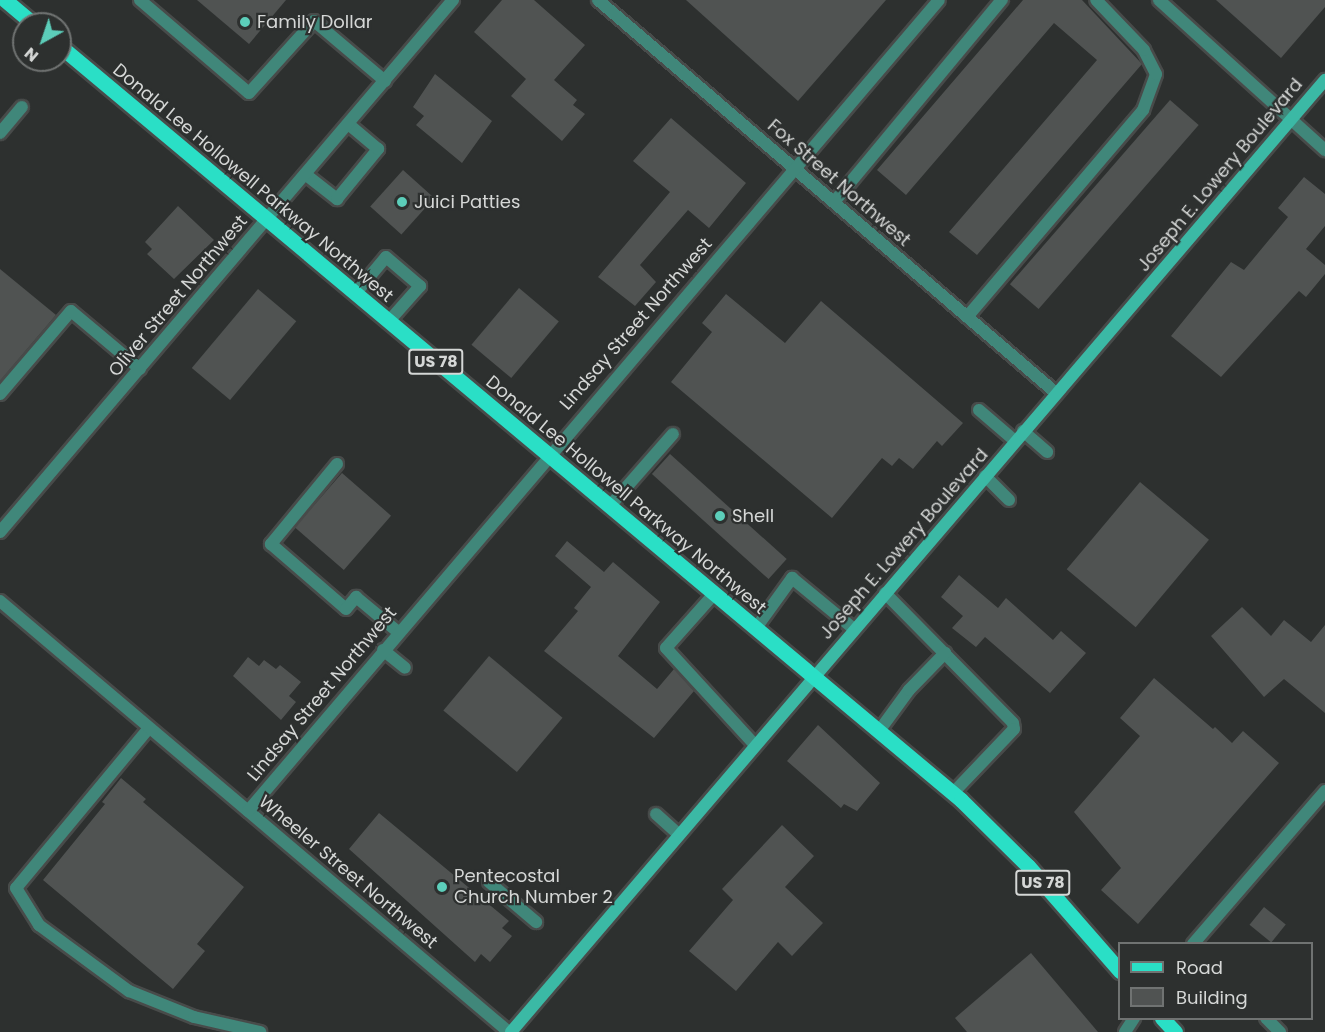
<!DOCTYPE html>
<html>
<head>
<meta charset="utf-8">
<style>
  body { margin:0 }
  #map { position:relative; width:1325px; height:1032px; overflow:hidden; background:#2d302f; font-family:Poppins,sans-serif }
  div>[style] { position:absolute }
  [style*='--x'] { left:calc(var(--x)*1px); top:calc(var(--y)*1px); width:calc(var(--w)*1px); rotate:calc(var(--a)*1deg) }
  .building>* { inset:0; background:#505352; transform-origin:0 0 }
  .roads { filter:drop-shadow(2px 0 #484b4a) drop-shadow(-2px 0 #484b4a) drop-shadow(0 2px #484b4a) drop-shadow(0 -2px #484b4a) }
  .lane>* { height:12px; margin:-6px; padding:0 6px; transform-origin:6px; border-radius:6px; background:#40877a }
  .street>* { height:12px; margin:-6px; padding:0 6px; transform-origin:6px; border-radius:6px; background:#40877a }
  .secondary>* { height:12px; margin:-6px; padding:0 6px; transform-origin:6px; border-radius:6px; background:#3bb9a5 }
  .primary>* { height:15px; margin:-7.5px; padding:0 7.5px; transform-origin:7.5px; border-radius:7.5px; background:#2adfc6 }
  .dots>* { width:16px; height:16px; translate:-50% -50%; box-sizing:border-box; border:3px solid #2d302f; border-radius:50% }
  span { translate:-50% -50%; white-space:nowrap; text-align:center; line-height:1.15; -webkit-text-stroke:4.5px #2d302f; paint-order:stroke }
  .shield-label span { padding:2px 4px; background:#2d302f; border:2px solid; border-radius:4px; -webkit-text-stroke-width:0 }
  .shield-label { font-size:16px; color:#d5d7d6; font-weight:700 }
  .poi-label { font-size:18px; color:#d5d7d6 }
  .left { translate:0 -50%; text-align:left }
  .street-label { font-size:18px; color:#d5d7d6 }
  .legend { position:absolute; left:1118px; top:942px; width:195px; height:78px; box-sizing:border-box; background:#2d302f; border:2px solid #707372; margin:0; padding:8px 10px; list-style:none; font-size:18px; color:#d5d7d6 }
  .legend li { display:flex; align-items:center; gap:12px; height:30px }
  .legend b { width:30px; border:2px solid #707372 }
  .north { position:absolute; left:12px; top:12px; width:60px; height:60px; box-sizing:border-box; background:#2d302f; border:2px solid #707372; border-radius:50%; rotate:220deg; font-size:16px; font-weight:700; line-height:24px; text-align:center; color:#d5d7d6 }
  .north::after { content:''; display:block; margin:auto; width:21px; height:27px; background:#5cceba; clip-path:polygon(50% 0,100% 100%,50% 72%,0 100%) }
</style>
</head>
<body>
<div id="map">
  <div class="building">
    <div style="clip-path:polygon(197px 0,286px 0,249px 44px)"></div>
    <div style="clip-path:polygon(502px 0,534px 0,585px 45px,554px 80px,577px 100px,573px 105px,585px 114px,562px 141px,511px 96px,526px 79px,474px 32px)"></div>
    <div style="clip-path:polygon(686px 0,886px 0,798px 101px)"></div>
    <div style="clip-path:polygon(1023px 0,1082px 0,1142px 64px,977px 255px,949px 232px,1097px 60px,1054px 23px,906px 195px,877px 170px)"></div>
    <div style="clip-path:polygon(1216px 0,1325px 0,1325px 7px,1281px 58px)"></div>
    <div style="clip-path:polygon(435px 74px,492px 121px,462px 163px,416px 125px,424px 116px,413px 107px)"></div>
    <div style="left:1170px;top:100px;width:38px;height:244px;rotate:41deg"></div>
    <div style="clip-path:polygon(671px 118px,746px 183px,709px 228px,688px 210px,640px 265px,656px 282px,635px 306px,598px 277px,670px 192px,633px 161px)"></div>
    <div style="left:403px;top:170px;width:42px;height:49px;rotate:42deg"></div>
    <div style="clip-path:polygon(1304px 177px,1325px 194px,1325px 226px,1306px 249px,1325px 265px,1325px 274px,1306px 297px,1299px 291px,1221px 377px,1171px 336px,1231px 262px,1244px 270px,1288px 217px,1278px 208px)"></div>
    <div style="clip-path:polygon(178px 206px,214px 240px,174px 279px,147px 254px,152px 249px,145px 242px)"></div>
    <div style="clip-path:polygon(0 269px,56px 315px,0 381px)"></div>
    <div style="left:519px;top:288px;width:52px;height:74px;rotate:40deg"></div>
    <div style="left:258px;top:289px;width:50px;height:103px;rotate:40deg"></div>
    <div style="clip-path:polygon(726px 294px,785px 343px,821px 301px,963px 423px,942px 446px,937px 441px,913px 469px,899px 458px,892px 466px,882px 458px,832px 518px,671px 382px,712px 332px,702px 323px)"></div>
    <div style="left:670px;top:454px;width:157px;height:27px;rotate:42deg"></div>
    <div style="left:342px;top:473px;width:65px;height:72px;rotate:41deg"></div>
    <div style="left:1140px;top:482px;width:90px;height:114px;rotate:40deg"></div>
    <div style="clip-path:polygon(567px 541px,604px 572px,613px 562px,660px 602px,618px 656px,657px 689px,674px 669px,694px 691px,654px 738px,544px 651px,578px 611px,574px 608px,591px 587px,555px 556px)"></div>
    <div style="clip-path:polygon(959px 575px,998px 608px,1006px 598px,1053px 640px,1061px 631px,1086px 653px,1050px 693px,985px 637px,976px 647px,952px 628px,963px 616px,941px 597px)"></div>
    <div style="clip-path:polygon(1242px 607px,1271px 636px,1284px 620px,1311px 642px,1325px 625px,1325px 713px,1284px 679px,1264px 697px,1211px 636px)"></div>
    <div style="left:489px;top:656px;width:96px;height:71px;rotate:40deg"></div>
    <div style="clip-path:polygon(248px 657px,259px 666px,264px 660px,276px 669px,280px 665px,301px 682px,289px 696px,296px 702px,281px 720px,233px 676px)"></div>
    <div style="clip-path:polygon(1154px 678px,1213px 729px,1215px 727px,1232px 743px,1243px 731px,1279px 763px,1138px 924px,1101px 890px,1121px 868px,1074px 812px,1140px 736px,1120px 718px)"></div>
    <div style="clip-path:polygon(818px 725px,880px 783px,857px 811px,844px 804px,841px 808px,787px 761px)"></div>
    <div style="clip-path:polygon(121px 778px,146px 799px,143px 802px,244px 887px,197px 944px,205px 951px,173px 989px,43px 880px,105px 804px,102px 802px)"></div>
    <div style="clip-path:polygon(379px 813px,509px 921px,502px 928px,512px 936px,490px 962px,481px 954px,475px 962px,349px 849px)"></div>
    <div style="clip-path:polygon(782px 825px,814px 856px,785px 887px,823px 923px,792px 956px,778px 942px,736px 991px,689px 951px,733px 900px,722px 889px)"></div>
    <div style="left:1264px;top:907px;width:28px;height:23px;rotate:39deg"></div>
    <div style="clip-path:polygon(1031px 953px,1098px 1032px,967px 1032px,955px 1018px)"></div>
  </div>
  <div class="roads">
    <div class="lane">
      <div style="--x:140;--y:0;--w:143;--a:40.5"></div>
      <div style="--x:249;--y:93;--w:97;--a:-47.9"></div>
      <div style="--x:314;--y:21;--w:93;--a:40.2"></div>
      <div style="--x:0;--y:133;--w:34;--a:-50"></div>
      <div style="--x:305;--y:174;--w:41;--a:38"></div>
      <div style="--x:337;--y:199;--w:65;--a:-50.6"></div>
      <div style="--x:378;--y:149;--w:39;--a:-140"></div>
      <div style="--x:834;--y:202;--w:263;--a:-50.3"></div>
      <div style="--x:355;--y:294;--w:48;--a:-50"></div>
      <div style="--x:386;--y:257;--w:45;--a:40.5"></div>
      <div style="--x:420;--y:286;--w:48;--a:131.6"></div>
      <div style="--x:967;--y:317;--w:272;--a:-49.6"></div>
      <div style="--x:1143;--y:110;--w:38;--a:-70"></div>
      <div style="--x:1156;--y:74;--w:27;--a:-117"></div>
      <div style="--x:1144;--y:50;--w:69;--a:-133.8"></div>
      <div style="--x:0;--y:394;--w:109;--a:-49.5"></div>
      <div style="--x:979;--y:410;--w:48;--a:40.7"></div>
      <div style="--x:1023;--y:431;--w:32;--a:41"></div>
      <div style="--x:337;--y:464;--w:104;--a:129.5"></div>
      <div style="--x:271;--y:544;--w:99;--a:40.9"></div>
      <div style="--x:346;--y:609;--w:16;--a:-50"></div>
      <div style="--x:356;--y:597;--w:55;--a:39.8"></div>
      <div style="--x:985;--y:476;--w:34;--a:45"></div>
      <div style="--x:609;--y:507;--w:97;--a:-48.8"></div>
      <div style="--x:885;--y:593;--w:182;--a:45.4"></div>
      <div style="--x:1013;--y:723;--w:6;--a:81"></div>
      <div style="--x:1014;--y:729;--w:88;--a:133.6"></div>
      <div style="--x:714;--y:594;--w:72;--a:131.6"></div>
      <div style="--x:666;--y:648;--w:132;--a:47.5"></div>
      <div style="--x:756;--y:628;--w:62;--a:-54.2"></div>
      <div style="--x:792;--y:578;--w:80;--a:39.4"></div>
      <div style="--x:383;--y:650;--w:28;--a:39"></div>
      <div style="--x:149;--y:728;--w:208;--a:129.7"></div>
      <div style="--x:16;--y:888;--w:44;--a:58.1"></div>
      <div style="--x:39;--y:925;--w:112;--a:36.3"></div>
      <div style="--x:129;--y:991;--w:70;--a:21.8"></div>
      <div style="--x:194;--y:1017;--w:68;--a:12.8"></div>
      <div style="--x:879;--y:731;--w:51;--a:-53.8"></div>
      <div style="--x:909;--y:690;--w:52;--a:-45.8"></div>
      <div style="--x:656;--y:814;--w:31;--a:42"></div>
      <div style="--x:489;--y:882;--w:62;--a:40.4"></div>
      <div style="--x:1266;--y:1018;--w:20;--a:45"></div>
      <div style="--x:1125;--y:1032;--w:17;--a:-57"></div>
    </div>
    <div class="street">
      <div style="--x:598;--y:0;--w:604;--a:40.63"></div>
      <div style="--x:1159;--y:0;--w:224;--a:42.1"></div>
      <div style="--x:71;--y:311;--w:90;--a:40"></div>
      <div style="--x:0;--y:532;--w:699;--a:-49.59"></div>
      <div style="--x:0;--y:601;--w:667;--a:40.26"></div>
      <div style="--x:248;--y:811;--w:1065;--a:-49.57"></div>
      <div style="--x:1193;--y:944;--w:202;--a:-49.2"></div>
    </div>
    <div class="secondary">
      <div style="--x:511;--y:1032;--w:1253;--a:-49.47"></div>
    </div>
    <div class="primary">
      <div style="--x:5;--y:0;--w:38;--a:40"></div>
      <div style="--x:60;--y:46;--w:1175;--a:39.92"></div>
      <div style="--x:961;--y:800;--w:94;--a:44.6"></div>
      <div style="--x:1028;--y:866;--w:140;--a:48.8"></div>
      <div style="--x:1162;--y:1018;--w:19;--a:47"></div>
    </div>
  </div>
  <div class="dots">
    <div style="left:245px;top:22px;background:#5cceba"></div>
    <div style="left:402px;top:202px;background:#5cceba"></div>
    <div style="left:720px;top:516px;background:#5cceba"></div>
    <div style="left:442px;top:887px;background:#5cceba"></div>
  </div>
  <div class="shield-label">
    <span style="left:436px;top:362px">US 78</span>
    <span style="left:1043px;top:883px">US 78</span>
  </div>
  <div class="poi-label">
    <span class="left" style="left:257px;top:22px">Family Dollar</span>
    <span class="left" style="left:414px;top:202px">Juici Patties</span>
    <span class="left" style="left:732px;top:516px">Shell</span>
    <span class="left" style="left:454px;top:887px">Pentecostal<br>Church Number 2</span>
  </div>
  <div class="street-label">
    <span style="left:1220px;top:175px;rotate:-50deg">Joseph E. Lowery Boulevard</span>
    <span style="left:253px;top:183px;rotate:40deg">Donald Lee Hollowell Parkway Northwest</span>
    <span style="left:839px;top:183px;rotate:41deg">Fox Street Northwest</span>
    <span style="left:178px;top:296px;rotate:-50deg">Oliver Street Northwest</span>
    <span style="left:636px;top:324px;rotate:-49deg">Lindsay Street Northwest</span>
    <span style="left:626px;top:495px;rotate:40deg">Donald Lee Hollowell Parkway Northwest</span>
    <span style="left:904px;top:544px;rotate:-49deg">Joseph E. Lowery Boulevard</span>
    <span style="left:322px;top:694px;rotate:-50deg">Lindsay Street Northwest</span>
    <span style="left:348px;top:872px;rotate:40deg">Wheeler Street Northwest</span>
  </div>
  <ul class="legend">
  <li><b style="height:8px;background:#2adfc6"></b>Road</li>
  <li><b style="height:16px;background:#505352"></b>Building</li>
  </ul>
  <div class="north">N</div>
</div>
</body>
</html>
